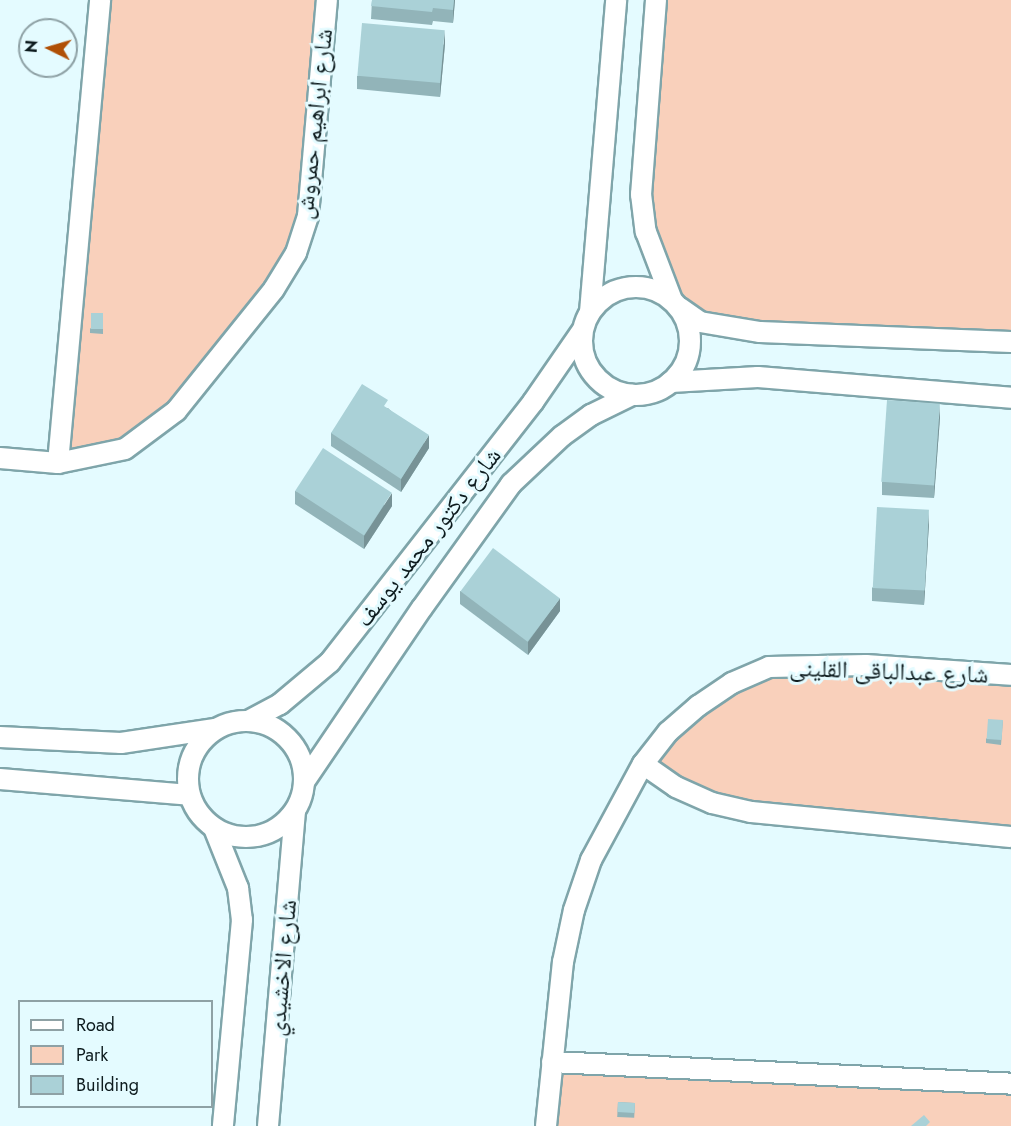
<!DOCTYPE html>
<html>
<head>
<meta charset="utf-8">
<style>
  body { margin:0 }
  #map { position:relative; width:1011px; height:1126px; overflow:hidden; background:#e4fbff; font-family:Jost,"Noto Naskh Arabic",sans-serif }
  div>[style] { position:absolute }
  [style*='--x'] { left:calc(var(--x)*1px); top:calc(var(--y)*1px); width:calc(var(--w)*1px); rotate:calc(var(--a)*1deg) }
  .green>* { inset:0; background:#f9d0bb }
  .roads { filter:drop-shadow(2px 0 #7fa5aa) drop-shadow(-2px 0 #7fa5aa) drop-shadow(0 2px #7fa5aa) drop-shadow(0 -2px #7fa5aa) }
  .minor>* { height:20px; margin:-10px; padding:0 10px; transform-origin:10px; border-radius:10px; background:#fff }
  .minor>.ring { margin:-10px; padding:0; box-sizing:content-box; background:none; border:20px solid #fff; border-radius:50% }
  .wall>* { inset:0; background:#92b4b9; transform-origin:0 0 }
  .shaded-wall>* { inset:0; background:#779296 }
  .building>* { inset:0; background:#aad1d7; transform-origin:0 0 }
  span { translate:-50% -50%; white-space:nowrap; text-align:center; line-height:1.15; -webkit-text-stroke:6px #e4fbff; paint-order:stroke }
  .street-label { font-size:24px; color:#0d1b1e }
  .legend { position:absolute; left:18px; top:1000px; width:195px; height:108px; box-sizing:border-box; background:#e4fbff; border:2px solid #8ea1a5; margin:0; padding:8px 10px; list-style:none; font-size:18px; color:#0d1b1e }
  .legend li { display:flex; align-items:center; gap:12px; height:30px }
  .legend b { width:30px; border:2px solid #8ea1a5 }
  .north { position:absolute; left:18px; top:18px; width:60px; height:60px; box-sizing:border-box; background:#e4fbff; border:2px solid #8ea1a5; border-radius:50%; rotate:275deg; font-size:16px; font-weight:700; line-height:24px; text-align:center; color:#0d1b1e }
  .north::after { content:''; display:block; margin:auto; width:21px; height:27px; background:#b05006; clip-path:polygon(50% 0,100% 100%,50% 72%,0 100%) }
</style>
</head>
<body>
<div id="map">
  <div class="green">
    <div style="clip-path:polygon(100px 0,326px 0,308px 216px,290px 263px,176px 411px,125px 449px,58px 463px)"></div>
    <div style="clip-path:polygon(656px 0,1011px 0,1011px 342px,714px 325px,672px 300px,646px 232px)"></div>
    <div style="clip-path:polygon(769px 667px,1011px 676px,1011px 837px,751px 812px,643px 764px,732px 683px)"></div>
    <div style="clip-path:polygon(552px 1062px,1011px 1084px,1011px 1126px,546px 1126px)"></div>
  </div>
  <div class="roads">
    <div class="minor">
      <div style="--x:656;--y:0;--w:195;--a:94.4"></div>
      <div style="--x:641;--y:194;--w:38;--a:83"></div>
      <div style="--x:646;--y:232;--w:73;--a:69.1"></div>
      <div class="ring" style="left:582px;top:287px;width:88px;height:88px"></div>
      <div style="--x:680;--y:308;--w:24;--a:35"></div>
      <div style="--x:700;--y:322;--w:61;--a:9.5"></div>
      <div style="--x:760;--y:332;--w:251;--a:2.3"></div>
      <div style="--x:590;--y:312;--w:313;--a:-85.2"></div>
      <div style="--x:671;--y:382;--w:87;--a:-3.3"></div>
      <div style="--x:758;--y:377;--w:254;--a:4.7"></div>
      <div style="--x:0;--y:458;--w:58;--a:4.9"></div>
      <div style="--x:58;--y:463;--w:68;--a:-11.8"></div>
      <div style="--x:125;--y:449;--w:64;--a:-36.7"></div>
      <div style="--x:176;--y:411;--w:156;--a:-51.2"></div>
      <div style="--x:274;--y:289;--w:42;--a:-58.6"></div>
      <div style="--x:296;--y:253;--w:39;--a:-72"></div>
      <div style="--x:308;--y:216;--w:217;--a:-85"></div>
      <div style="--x:58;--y:463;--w:465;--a:-84.8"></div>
      <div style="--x:250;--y:720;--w:34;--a:-28"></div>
      <div style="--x:280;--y:704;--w:65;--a:-40"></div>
      <div style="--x:330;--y:662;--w:330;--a:-52"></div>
      <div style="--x:533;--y:402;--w:86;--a:-55.4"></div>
      <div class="ring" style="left:188px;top:721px;width:96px;height:96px"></div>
      <div style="--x:0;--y:737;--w:121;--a:2.8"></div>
      <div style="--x:121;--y:743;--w:95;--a:-8.5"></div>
      <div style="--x:643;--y:764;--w:40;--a:34.9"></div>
      <div style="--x:676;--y:787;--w:39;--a:24"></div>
      <div style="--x:712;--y:803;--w:40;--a:13"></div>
      <div style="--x:751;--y:812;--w:261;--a:5.5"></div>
      <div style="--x:0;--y:779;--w:190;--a:4.8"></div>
      <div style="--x:304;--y:782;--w:210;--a:-55.9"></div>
      <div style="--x:422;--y:608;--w:153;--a:-54.3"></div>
      <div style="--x:511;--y:484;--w:70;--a:-43.3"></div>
      <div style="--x:562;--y:436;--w:36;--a:-36"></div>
      <div style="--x:591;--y:415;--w:46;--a:-26"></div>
      <div style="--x:214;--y:828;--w:65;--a:68.2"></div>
      <div style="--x:238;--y:888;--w:32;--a:83"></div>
      <div style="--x:242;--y:920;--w:207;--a:95.3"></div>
      <div style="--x:552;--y:1062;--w:460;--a:2.7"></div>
      <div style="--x:268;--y:1126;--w:316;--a:-85.1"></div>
      <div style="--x:546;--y:1126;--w:165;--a:-84.1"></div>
      <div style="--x:563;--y:962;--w:53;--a:-78.1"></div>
      <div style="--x:574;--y:910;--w:53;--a:-71.2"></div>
      <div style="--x:591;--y:860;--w:109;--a:-61.6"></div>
      <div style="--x:643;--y:764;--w:41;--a:-52"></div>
      <div style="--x:668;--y:732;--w:40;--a:-41"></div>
      <div style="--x:698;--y:706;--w:41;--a:-34.1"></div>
      <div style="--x:732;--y:683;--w:40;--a:-23.4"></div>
      <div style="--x:769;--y:667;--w:97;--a:-1.2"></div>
      <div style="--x:866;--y:665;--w:145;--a:3.9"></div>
    </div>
  </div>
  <div class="wall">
    <div style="clip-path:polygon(372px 0,455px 0,453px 23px,433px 21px,432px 25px,371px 19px)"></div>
    <div style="clip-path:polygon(445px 44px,440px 97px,357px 89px,357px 76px)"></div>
    <div style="clip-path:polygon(103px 313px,103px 334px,90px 333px,90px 329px)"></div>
    <div style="clip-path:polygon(388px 408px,429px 448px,401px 492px,331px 446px,331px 433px)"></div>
    <div style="clip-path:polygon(940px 417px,934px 498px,882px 495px,882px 482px)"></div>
    <div style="clip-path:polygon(295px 491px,392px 506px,364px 549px,295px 504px)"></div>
    <div style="clip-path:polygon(929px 523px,924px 605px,872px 601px,872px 588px)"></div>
    <div style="clip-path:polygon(460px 591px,560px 611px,528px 655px,460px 604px)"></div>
    <div style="clip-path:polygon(1003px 720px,1001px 745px,986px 743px,986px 739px)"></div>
    <div style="left:618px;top:1102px;width:17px;height:15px;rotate:3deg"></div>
  </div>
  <div class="shaded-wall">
    <div style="clip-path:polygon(454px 0,455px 0,453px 23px,453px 10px)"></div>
    <div style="clip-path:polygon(445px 30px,445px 44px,440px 97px,440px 83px)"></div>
    <div style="clip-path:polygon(940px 404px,940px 417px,934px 498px,934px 485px)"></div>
    <div style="clip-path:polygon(429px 435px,429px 448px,401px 492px,401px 479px)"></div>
    <div style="clip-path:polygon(392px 493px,392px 506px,364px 549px,364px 536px)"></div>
    <div style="clip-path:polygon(929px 510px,929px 523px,924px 605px,924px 592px)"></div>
    <div style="clip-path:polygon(560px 598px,560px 611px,528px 655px,528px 642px)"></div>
  </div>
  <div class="building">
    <div style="clip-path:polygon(372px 0,454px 0,453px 10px,433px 8px,432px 12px,371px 6px)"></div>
    <div style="left:362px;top:23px;width:83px;height:53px;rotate:5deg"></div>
    <div style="left:91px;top:313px;width:12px;height:16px"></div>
    <div style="clip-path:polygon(362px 384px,388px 400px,384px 406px,429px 435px,401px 479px,331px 433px)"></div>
    <div style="left:887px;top:400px;width:53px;height:82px;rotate:4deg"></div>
    <div style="left:323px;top:448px;width:82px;height:51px;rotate:33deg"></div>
    <div style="left:877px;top:507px;width:52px;height:81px;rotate:3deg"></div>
    <div style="left:493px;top:548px;width:84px;height:54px;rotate:37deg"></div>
    <div style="left:988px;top:719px;width:15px;height:20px;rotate:4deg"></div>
    <div style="left:618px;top:1102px;width:17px;height:10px;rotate:3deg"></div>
    <div style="clip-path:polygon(924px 1115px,930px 1122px,926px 1126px,911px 1126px)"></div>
  </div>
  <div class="street-label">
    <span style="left:314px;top:124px;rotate:-84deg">شارع ابراهيم حمروش</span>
    <span style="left:428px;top:537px;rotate:-52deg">شارع دكتور محمد يوسف</span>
    <span style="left:889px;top:671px;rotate:2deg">شارع عبدالباقى القلينى</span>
    <span style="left:282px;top:968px;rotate:-85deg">شارع الاخشيدي</span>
  </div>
  <ul class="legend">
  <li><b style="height:8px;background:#fff"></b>Road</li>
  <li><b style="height:16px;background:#f9d0bb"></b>Park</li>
  <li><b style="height:16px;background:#aad1d7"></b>Building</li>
  </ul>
  <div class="north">N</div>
</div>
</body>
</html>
